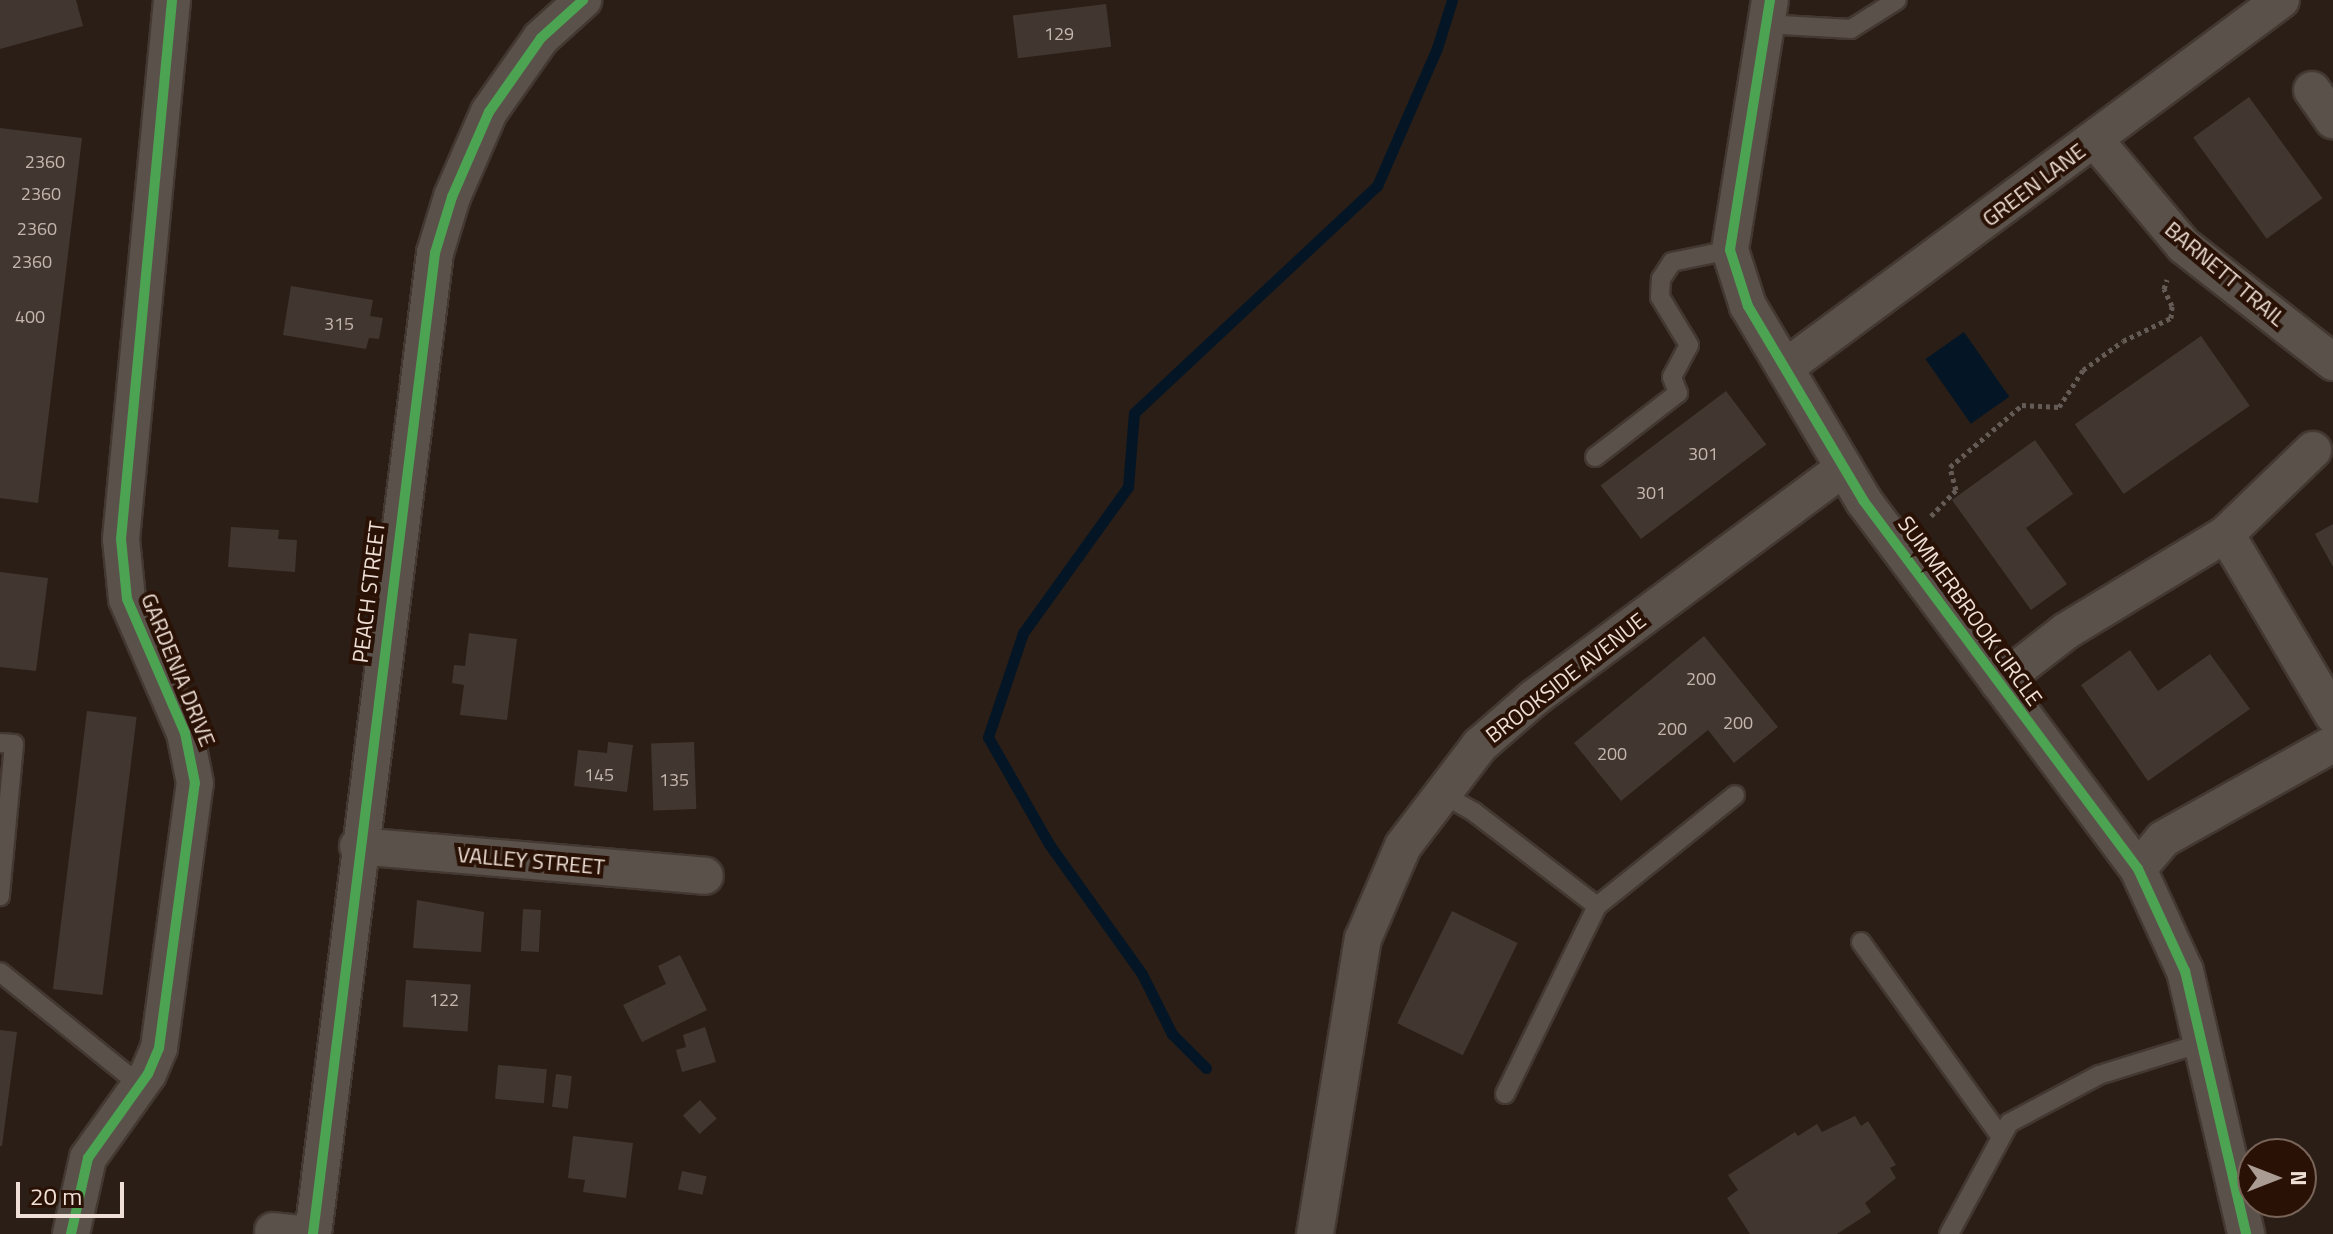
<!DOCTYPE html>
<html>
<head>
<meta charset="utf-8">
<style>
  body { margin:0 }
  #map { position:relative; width:2333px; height:1234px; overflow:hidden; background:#2b1e16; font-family:"Titillium Web",sans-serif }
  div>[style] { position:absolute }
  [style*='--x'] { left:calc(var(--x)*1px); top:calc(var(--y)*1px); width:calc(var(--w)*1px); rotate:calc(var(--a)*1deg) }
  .water>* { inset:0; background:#041625; transform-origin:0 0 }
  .stream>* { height:11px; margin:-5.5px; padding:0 5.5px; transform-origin:5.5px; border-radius:5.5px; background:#041625 }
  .building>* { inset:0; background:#423631; transform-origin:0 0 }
  .path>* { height:5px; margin-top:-2.5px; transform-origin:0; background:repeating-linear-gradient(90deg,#655b56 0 4px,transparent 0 8px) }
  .roads { filter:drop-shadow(2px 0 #433832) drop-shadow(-2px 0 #433832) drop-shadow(0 2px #433832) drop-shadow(0 -2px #433832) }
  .service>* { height:18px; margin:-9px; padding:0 9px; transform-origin:9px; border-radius:9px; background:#5b514b }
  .minor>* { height:36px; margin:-18px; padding:0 18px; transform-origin:18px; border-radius:18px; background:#5b514b }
  .cycleway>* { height:10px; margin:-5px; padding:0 5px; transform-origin:5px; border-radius:5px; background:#4ca352 }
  span { translate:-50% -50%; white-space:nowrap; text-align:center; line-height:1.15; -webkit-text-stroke:8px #291205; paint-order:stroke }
  .number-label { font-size:18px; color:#c4b5ad }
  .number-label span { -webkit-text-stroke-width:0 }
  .street-label { font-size:22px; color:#efdfd6 }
  .north { position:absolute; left:2237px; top:1138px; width:80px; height:80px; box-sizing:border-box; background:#291205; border:2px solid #786459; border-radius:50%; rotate:90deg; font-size:22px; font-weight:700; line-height:32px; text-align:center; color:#efdfd6 }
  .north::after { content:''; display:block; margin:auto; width:28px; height:36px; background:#aa9b93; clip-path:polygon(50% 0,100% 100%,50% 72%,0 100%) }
  .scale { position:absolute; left:16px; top:1182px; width:108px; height:36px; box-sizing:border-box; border:4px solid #efdfd6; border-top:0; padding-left:10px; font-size:24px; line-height:28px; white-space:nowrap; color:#efdfd6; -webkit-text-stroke:6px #291205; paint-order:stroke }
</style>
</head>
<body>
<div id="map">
  <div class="water">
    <div style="left:1964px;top:332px;width:79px;height:47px;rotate:55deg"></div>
  </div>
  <div class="stream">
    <div style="--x:1206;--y:1068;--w:48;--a:-135"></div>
    <div style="--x:1172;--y:1034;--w:67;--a:-116.6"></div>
    <div style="--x:1142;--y:974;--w:160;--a:-125.6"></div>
    <div style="--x:1049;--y:844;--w:123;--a:-119.7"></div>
    <div style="--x:988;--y:737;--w:110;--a:-71.4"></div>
    <div style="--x:1023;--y:633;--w:180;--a:-54.3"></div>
    <div style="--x:1128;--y:487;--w:74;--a:-85.4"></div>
    <div style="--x:1134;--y:413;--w:333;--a:-43.1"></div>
    <div style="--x:1377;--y:186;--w:150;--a:-66.5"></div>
    <div style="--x:1437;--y:48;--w:50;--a:-72.6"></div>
  </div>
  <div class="building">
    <div style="clip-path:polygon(0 0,76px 0,83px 26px,0 49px)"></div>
    <div style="left:1106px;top:4px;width:43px;height:94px;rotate:83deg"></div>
    <div style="left:2249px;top:97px;width:125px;height:69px;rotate:54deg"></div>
    <div style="clip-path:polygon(0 128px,82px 138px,38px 503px,0 498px)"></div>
    <div style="clip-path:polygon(291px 286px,373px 300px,370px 316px,383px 318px,379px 339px,369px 338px,366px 349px,283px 335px)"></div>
    <div style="left:2201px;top:336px;width:85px;height:154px;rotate:55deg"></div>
    <div style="left:1726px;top:391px;width:67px;height:157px;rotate:53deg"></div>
    <div style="clip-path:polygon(2035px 440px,2073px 494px,2026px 528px,2067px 584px,2031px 610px,1952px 500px)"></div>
    <div style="clip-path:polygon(2333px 524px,2333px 567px,2315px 534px)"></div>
    <div style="clip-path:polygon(231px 527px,279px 530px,278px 539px,297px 540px,295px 572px,228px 567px)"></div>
    <div style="clip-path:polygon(0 572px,48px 578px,36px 671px,0 667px)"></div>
    <div style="clip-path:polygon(469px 633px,517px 639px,507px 720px,460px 715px,464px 685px,452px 683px,454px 665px,465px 666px)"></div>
    <div style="clip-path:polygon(1704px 636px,1778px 727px,1734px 763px,1708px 730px,1621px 801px,1574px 743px)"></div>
    <div style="clip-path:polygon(2130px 650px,2158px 691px,2210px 654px,2250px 709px,2148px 781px,2081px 685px)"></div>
    <div style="left:87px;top:711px;width:50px;height:280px;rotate:7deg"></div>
    <div style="clip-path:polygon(608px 742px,633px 745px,627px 792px,574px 786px,578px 750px,607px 753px)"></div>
    <div style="left:694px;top:742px;width:67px;height:43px;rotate:88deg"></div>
    <div style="clip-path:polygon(417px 900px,484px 912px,481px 952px,413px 948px)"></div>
    <div style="left:523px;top:909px;width:18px;height:42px;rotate:3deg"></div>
    <div style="left:1452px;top:911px;width:73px;height:125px;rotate:26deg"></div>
    <div style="clip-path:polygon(680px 955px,707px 1010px,642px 1042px,623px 1005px,666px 984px,658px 966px)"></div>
    <div style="left:406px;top:980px;width:65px;height:47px;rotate:4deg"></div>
    <div style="clip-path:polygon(705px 1027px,716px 1062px,682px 1072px,676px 1050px,686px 1047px,683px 1035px)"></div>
    <div style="clip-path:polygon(0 1030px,17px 1032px,2px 1146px,0 1146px)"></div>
    <div style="left:498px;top:1065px;width:49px;height:34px;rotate:5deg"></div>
    <div style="left:556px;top:1074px;width:16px;height:33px;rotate:7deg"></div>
    <div style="left:700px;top:1100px;width:25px;height:23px;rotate:48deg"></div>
    <div style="clip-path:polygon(1855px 1116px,1861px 1126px,1868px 1121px,1896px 1165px,1890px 1168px,1896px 1178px,1865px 1203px,1871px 1212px,1837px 1234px,1750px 1234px,1727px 1198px,1738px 1190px,1728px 1175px,1795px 1132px,1798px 1136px,1817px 1124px,1822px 1132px)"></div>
    <div style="clip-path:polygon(573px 1136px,633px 1143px,626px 1198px,583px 1192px,585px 1180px,568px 1178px)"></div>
    <div style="left:682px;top:1171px;width:25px;height:19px;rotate:12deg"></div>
  </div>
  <div class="path">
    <div style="--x:1931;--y:516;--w:36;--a:-46"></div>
    <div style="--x:1956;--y:490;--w:24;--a:-105"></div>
    <div style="--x:1950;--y:467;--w:95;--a:-40.7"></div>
    <div style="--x:2022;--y:405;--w:37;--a:3"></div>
    <div style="--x:2059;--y:407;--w:44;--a:-57"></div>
    <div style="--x:2083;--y:370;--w:49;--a:-35.9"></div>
    <div style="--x:2123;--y:341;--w:53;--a:-25.6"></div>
    <div style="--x:2171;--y:318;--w:12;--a:-85"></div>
    <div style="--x:2172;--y:306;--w:19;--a:-115"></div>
    <div style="--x:2164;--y:289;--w:10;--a:-73"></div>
  </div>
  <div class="roads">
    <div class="service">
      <div style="--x:1764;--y:24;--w:87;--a:3.3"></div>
      <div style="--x:1851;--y:29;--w:54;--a:-32.2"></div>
      <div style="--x:1595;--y:457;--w:105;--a:-37.6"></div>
      <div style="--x:1678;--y:393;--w:17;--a:-111"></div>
      <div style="--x:1672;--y:377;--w:36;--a:-62"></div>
      <div style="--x:1689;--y:345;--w:56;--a:-121.1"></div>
      <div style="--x:1660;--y:297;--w:18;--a:-87"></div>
      <div style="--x:1661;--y:279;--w:20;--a:-57"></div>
      <div style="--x:1672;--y:262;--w:59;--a:-11.7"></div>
      <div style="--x:0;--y:743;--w:14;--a:4"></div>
      <div style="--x:14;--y:744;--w:153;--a:95.3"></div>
      <div style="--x:1440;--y:793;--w:39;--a:29"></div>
      <div style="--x:1474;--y:812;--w:155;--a:37.4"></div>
      <div style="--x:1861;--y:942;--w:240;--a:54.3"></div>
      <div style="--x:0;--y:972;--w:180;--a:38.9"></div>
      <div style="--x:1505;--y:1094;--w:209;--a:-63.9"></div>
      <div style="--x:1597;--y:906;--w:177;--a:-38.8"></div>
      <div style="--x:1949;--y:1234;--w:126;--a:-61.6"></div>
      <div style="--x:2009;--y:1123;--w:102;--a:-28.1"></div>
      <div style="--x:2099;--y:1075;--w:111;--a:-17.3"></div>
    </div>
    <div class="minor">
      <div style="--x:1770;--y:0;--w:253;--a:99.1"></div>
      <div style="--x:1730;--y:250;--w:59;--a:72.2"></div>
      <div style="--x:1748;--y:306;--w:226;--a:59.3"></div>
      <div style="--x:1863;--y:500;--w:460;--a:53.3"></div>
      <div style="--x:2138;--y:869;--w:112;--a:65.3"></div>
      <div style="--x:2185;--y:971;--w:270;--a:76.9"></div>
      <div style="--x:2312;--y:90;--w:37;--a:55"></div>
      <div style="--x:2095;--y:140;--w:138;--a:50"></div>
      <div style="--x:2184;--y:246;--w:189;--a:37.9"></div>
      <div style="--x:1786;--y:367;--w:616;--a:-36.55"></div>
      <div style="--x:2226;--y:534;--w:121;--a:-44"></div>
      <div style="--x:1999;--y:683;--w:85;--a:-37.8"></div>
      <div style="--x:2066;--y:631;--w:187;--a:-31.2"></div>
      <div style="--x:2226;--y:534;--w:210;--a:59.4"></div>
      <div style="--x:358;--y:846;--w:348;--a:4.9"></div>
      <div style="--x:2138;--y:869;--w:39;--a:-50"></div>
      <div style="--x:2163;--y:839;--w:195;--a:-29.2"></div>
      <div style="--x:273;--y:1231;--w:28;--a:6"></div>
      <div style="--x:71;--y:1234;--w:78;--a:-77.4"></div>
      <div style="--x:88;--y:1158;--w:103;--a:-54.5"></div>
      <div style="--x:148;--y:1074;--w:28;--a:-67"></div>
      <div style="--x:159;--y:1048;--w:267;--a:-82.3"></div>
      <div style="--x:195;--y:783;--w:51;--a:-101.3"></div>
      <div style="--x:185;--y:733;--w:146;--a:-113.4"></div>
      <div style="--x:127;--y:599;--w:60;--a:-95.7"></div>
      <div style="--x:121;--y:539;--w:541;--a:-84.59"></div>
      <div style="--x:313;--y:1234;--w:989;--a:-82.91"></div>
      <div style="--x:435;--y:253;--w:59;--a:-73.1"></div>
      <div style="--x:452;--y:197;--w:93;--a:-66.5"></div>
      <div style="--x:489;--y:112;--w:90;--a:-54.9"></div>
      <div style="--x:541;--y:38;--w:57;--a:-42.1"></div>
      <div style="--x:1315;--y:1234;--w:299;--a:-80.8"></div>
      <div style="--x:1363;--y:939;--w:101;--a:-66.7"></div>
      <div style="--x:1403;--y:846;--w:127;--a:-52.7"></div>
      <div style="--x:1480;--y:745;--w:72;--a:-41"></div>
      <div style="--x:1534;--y:698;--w:386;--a:-36.6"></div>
    </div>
  </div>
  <div class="cycleway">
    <div style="--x:1770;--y:0;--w:253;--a:99.1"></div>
    <div style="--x:1730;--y:250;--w:59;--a:72.2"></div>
    <div style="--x:1748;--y:306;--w:226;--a:59.3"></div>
    <div style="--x:1863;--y:500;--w:460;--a:53.3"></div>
    <div style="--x:2138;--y:869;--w:112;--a:65.3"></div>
    <div style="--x:2185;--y:971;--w:270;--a:76.9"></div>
    <div style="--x:71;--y:1234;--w:78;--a:-77.4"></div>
    <div style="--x:88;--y:1158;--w:103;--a:-54.5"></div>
    <div style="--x:148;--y:1074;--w:28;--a:-67"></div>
    <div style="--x:159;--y:1048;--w:267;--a:-82.3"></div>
    <div style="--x:195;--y:783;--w:51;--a:-101.3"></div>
    <div style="--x:185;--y:733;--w:146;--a:-113.4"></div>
    <div style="--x:127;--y:599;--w:60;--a:-95.7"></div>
    <div style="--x:121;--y:539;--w:541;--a:-84.59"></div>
    <div style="--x:313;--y:1234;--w:989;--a:-82.91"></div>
    <div style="--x:435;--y:253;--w:59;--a:-73.1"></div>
    <div style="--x:452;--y:197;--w:93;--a:-66.5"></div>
    <div style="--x:489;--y:112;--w:90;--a:-54.9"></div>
    <div style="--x:541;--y:38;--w:57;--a:-42.1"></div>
  </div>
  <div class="number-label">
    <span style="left:1059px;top:34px">129</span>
    <span style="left:45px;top:162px">2360</span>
    <span style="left:41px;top:194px">2360</span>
    <span style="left:37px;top:229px">2360</span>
    <span style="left:32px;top:262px">2360</span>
    <span style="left:30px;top:317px">400</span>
    <span style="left:339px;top:324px">315</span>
    <span style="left:1703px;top:454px">301</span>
    <span style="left:1651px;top:493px">301</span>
    <span style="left:1701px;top:679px">200</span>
    <span style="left:1738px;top:723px">200</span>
    <span style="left:1672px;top:729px">200</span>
    <span style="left:1612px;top:754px">200</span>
    <span style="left:599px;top:775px">145</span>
    <span style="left:674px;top:780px">135</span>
    <span style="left:444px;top:1000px">122</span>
  </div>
  <div class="street-label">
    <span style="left:2034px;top:185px;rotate:-37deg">GREEN LANE</span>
    <span style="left:2225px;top:274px;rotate:40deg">BARNETT TRAIL</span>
    <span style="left:369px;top:592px;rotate:-83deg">PEACH STREET</span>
    <span style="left:1970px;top:611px;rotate:54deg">SUMMERBROOK CIRCLE</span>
    <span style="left:178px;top:670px;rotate:68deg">GARDENIA DRIVE</span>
    <span style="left:1566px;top:678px;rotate:-38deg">BROOKSIDE AVENUE</span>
    <span style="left:531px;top:861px;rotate:5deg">VALLEY STREET</span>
  </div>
  <div class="north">N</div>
  <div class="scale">20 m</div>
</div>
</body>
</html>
